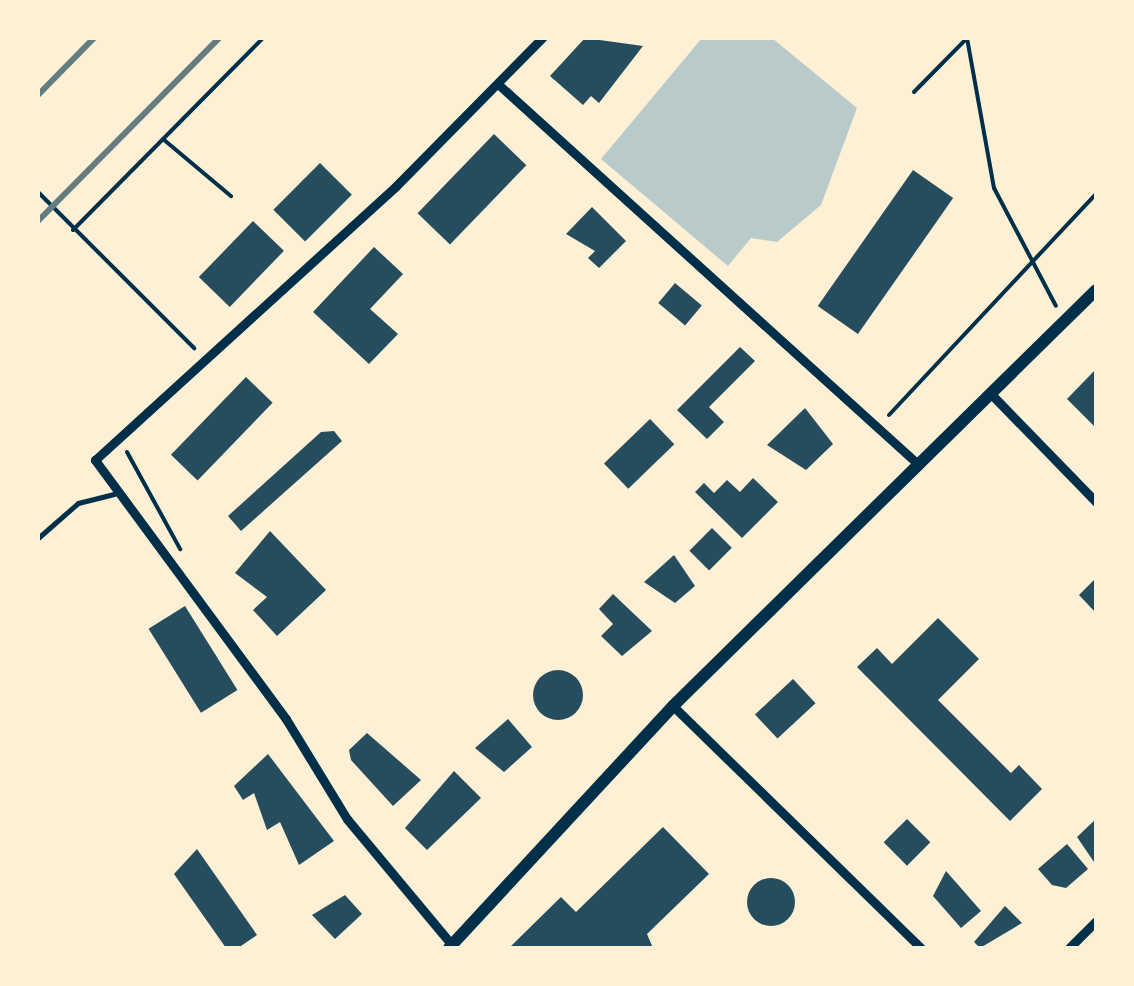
<!DOCTYPE html>
<html>
<head>
<meta charset="utf-8">
<style>
  body { margin:0 }
  #map { position:relative; width:1134px; height:986px; overflow:hidden; background:#fdf0d5; font-family:"IBM Plex Sans",sans-serif }
  div>[style] { position:absolute }
  [style*='--x'] { left:calc(var(--x)*1px); top:calc(var(--y)*1px); width:calc(var(--w)*1px); rotate:calc(var(--a)*1deg) }
  .green>* { inset:0; background:#b9caca }
  .building>* { inset:0; background:#264d5e; transform-origin:0 0 }
  .round { border-radius:50% }
  .path>* { height:4px; margin:-2px; padding:0 2px; transform-origin:2px; border-radius:2px; background:#003049 }
  .service>* { height:5px; margin:-2.5px; padding:0 2.5px; transform-origin:2.5px; border-radius:2.5px; background:#003049 }
  .minor>* { height:9px; margin:-4.5px; padding:0 4.5px; transform-origin:4.5px; border-radius:4.5px; background:#003049 }
  .secondary>* { height:12px; margin:-6px; padding:0 6px; transform-origin:6px; border-radius:6px; background:#003049 }
  .rail>* { height:6px; margin:-3px; padding:0 3px; transform-origin:3px; border-radius:3px; background:#657d81 }
  span { translate:-50% -50%; white-space:nowrap; text-align:center; line-height:1.15; -webkit-text-stroke:10px #fdf0d5; paint-order:stroke }
  .frame { position:absolute; inset:0; border:40px solid #fdf0d5; pointer-events:none }
</style>
</head>
<body>
<div id="map">
  <div class="green">
    <div style="clip-path:polygon(702px 38px,772px 38px,857px 108px,821px 205px,777px 242px,751px 238px,728px 266px,601px 159px)"></div>
  </div>
  <div class="building">
    <div style="clip-path:polygon(585px 38px,643px 46px,599px 103px,591px 96px,583px 105px,550px 76px)"></div>
    <div style="left:494px;top:134px;width:45px;height:110px;rotate:44deg"></div>
    <div style="left:320px;top:163px;width:45px;height:66px;rotate:45deg"></div>
    <div style="left:913px;top:170px;width:49px;height:166px;rotate:35deg"></div>
    <div style="clip-path:polygon(592px 207px,626px 241px,599px 268px,588px 258px,595px 251px,566px 234px)"></div>
    <div style="left:253px;top:221px;width:43px;height:78px;rotate:44deg"></div>
    <div style="clip-path:polygon(374px 247px,403px 274px,370px 309px,398px 334px,369px 364px,313px 312px)"></div>
    <div style="left:675px;top:283px;width:35px;height:26px;rotate:40deg"></div>
    <div style="clip-path:polygon(740px 347px,755px 361px,709px 407px,724px 422px,707px 439px,677px 410px)"></div>
    <div style="clip-path:polygon(1096px 369px,1096px 428px,1067px 399px)"></div>
    <div style="left:246px;top:377px;width:37px;height:108px;rotate:44deg"></div>
    <div style="clip-path:polygon(805px 408px,833px 444px,806px 470px,767px 445px)"></div>
    <div style="left:650px;top:419px;width:35px;height:64px;rotate:46deg"></div>
    <div style="clip-path:polygon(334px 431px,342px 441px,241px 531px,228px 516px,321px 432px)"></div>
    <div style="clip-path:polygon(753px 478px,778px 502px,742px 538px,695px 492px,704px 483px,714px 493px,727px 480px,740px 492px)"></div>
    <div style="left:712px;top:528px;width:28px;height:32px;rotate:45deg"></div>
    <div style="clip-path:polygon(270px 531px,326px 590px,277px 636px,253px 610px,267px 597px,235px 573px)"></div>
    <div style="clip-path:polygon(674px 555px,695px 586px,675px 603px,644px 582px)"></div>
    <div style="clip-path:polygon(1096px 578px,1096px 613px,1079px 595px)"></div>
    <div style="clip-path:polygon(613px 594px,652px 631px,622px 656px,601px 636px,613px 624px,599px 609px)"></div>
    <div style="left:185px;top:606px;width:99px;height:43px;rotate:58deg"></div>
    <div style="clip-path:polygon(938px 618px,979px 659px,938px 700px,1011px 773px,1019px 765px,1042px 789px,1010px 821px,857px 667px,877px 648px,892px 664px)"></div>
    <div class="round" style="left:533px;top:670px;width:50px;height:50px"></div>
    <div style="left:793px;top:679px;width:33px;height:52px;rotate:47deg"></div>
    <div style="clip-path:polygon(508px 719px,532px 747px,504px 772px,475px 748px)"></div>
    <div style="clip-path:polygon(367px 733px,421px 780px,393px 806px,351px 760px,349px 750px)"></div>
    <div style="clip-path:polygon(268px 754px,334px 841px,299px 865px,280px 822px,267px 830px,254px 793px,243px 800px,234px 786px)"></div>
    <div style="clip-path:polygon(454px 771px,481px 798px,427px 850px,405px 828px)"></div>
    <div style="left:907px;top:819px;width:33px;height:33px;rotate:45deg"></div>
    <div style="clip-path:polygon(1096px 819px,1096px 865px,1077px 837px)"></div>
    <div style="clip-path:polygon(663px 827px,709px 874px,647px 934px,653px 948px,509px 948px,561px 897px,576px 912px)"></div>
    <div style="clip-path:polygon(1067px 844px,1088px 869px,1066px 888px,1052px 885px,1038px 869px)"></div>
    <div style="clip-path:polygon(197px 849px,257px 935px,238px 948px,226px 948px,174px 874px)"></div>
    <div style="clip-path:polygon(946px 871px,981px 911px,961px 928px,933px 896px)"></div>
    <div class="round" style="left:747px;top:878px;width:48px;height:48px"></div>
    <div style="clip-path:polygon(345px 895px,362px 914px,335px 939px,312px 915px)"></div>
    <div style="clip-path:polygon(1005px 906px,1022px 923px,980px 948px,974px 942px)"></div>
  </div>
  <div class="path">
    <div style="--x:967;--y:38;--w:152;--a:79.8"></div>
    <div style="--x:994;--y:188;--w:133;--a:62.3"></div>
    <div style="--x:914;--y:92;--w:76;--a:-45.5"></div>
    <div style="--x:163;--y:139;--w:89;--a:40"></div>
    <div style="--x:38;--y:192;--w:221;--a:45"></div>
    <div style="--x:73;--y:230;--w:270;--a:-45.3"></div>
    <div style="--x:889;--y:415;--w:303;--a:-46.9"></div>
    <div style="--x:127;--y:452;--w:111;--a:61.3"></div>
  </div>
  <div class="service">
    <div style="--x:38;--y:538;--w:53;--a:-41.2"></div>
    <div style="--x:78;--y:503;--w:37;--a:-14"></div>
  </div>
  <div class="minor">
    <div style="--x:499;--y:85;--w:566;--a:42.14"></div>
    <div style="--x:993;--y:396;--w:148;--a:45.8"></div>
    <div style="--x:673;--y:706;--w:347;--a:44.3"></div>
    <div style="--x:452;--y:945;--w:164;--a:-129.8"></div>
    <div style="--x:347;--y:819;--w:117;--a:-121.4"></div>
    <div style="--x:286;--y:719;--w:322;--a:-126.4"></div>
    <div style="--x:95;--y:460;--w:407;--a:-42.3"></div>
    <div style="--x:396;--y:186;--w:208;--a:-45.4"></div>
    <div style="--x:1069;--y:948;--w:38;--a:-45"></div>
  </div>
  <div class="secondary">
    <div style="--x:449;--y:948;--w:330;--a:-47.2"></div>
    <div style="--x:673;--y:706;--w:593;--a:-44.52"></div>
  </div>
  <div class="rail">
    <div style="--x:38;--y:95;--w:80;--a:-45.5"></div>
    <div style="--x:38;--y:221;--w:257;--a:-45.3"></div>
  </div>
  <div class="frame"></div>
</div>
</body>
</html>
